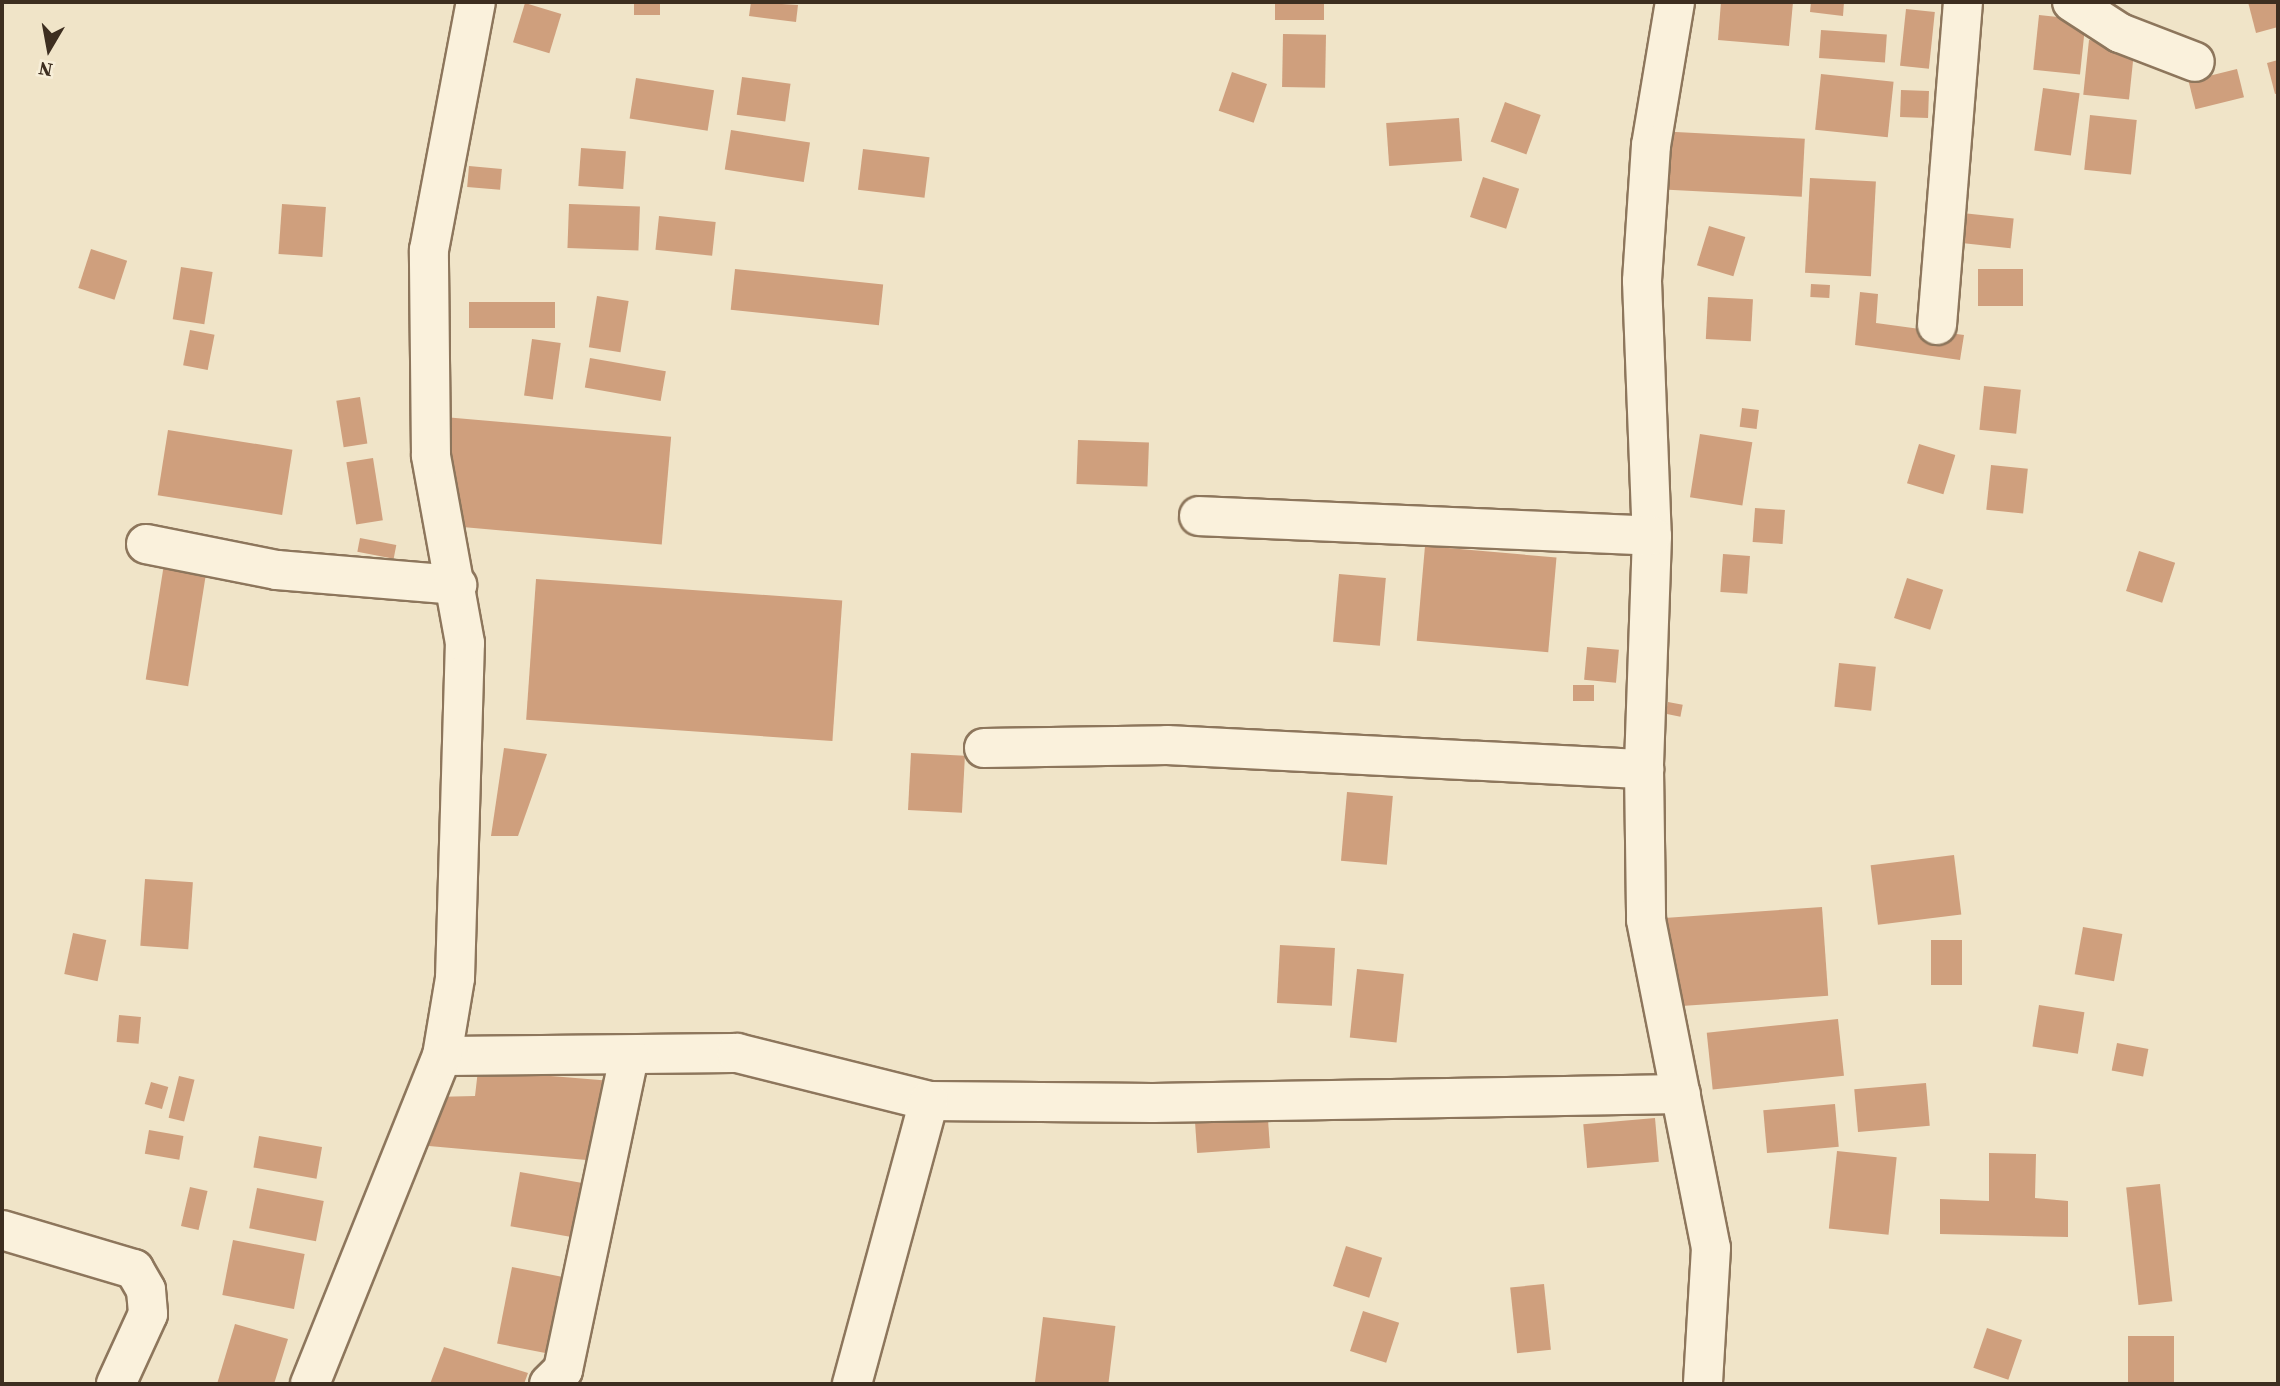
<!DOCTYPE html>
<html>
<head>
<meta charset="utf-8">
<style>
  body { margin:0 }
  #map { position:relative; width:2280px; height:1386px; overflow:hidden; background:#f0e4c8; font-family:"Source Serif 4",serif }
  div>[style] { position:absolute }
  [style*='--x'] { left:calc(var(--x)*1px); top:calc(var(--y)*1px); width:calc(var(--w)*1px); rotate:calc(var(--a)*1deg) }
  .building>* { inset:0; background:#cf9f7d; transform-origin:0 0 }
  .roads { filter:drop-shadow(2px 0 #8d765c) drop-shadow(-2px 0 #8d765c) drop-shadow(0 2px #8d765c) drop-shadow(0 -2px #8d765c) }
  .minor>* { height:38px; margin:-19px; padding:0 19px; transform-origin:19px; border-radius:19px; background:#faf1dc }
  span { translate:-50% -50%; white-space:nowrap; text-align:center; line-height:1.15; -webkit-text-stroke:7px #f7eed8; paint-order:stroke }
  .frame { position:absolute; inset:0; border:4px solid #3d2e20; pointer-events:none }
  .north { position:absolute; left:14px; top:14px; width:70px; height:70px; -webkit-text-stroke:5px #f7eed8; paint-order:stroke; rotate:190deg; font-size:19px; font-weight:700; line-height:28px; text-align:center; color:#3d2e20 }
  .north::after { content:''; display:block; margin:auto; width:24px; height:32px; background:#3d2e20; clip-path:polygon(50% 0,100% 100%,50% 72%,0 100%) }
</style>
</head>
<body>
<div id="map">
  <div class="building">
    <div style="left:634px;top:2px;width:26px;height:13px"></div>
    <div style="clip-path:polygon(751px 2px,798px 5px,796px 22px,749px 16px)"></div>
    <div style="left:1275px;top:2px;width:49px;height:18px"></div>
    <div style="clip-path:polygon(1721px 2px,1793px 2px,1789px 46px,1718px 40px)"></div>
    <div style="clip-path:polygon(1811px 2px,1844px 2px,1843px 16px,1810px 12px)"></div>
    <div style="clip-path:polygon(2248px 2px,2278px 2px,2278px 27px,2256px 33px)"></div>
    <div style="left:525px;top:3px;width:38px;height:41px;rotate:17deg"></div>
    <div style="left:1906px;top:9px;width:29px;height:57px;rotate:6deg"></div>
    <div style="left:2039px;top:15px;width:47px;height:55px;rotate:6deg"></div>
    <div style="left:1821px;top:30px;width:66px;height:28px;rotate:4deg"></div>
    <div style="left:1283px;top:34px;width:43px;height:53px;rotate:1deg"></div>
    <div style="left:2089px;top:40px;width:46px;height:55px;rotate:6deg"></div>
    <div style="clip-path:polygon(2278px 60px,2278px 93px,2275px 94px,2267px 63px)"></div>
    <div style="left:2237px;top:69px;width:29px;height:50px;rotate:76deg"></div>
    <div style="left:1232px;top:72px;width:37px;height:41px;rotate:19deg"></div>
    <div style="left:1821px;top:74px;width:73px;height:56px;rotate:6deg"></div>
    <div style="left:742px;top:77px;width:49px;height:38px;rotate:8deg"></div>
    <div style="left:636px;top:78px;width:79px;height:41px;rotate:9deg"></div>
    <div style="left:2043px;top:88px;width:37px;height:63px;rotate:8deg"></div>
    <div style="left:1901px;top:90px;width:28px;height:27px;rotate:2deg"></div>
    <div style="left:1505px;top:102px;width:38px;height:42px;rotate:20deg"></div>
    <div style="left:2090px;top:115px;width:47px;height:55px;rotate:6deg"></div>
    <div style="left:1459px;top:118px;width:43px;height:73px;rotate:86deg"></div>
    <div style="left:731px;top:130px;width:80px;height:40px;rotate:9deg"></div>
    <div style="left:1657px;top:131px;width:148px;height:58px;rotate:3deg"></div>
    <div style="left:581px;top:148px;width:45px;height:38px;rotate:4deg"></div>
    <div style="left:863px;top:149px;width:67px;height:41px;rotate:7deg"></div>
    <div style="left:469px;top:166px;width:33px;height:21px;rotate:5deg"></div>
    <div style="left:1483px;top:177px;width:38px;height:42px;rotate:18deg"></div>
    <div style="left:1810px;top:178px;width:66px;height:95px;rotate:3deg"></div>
    <div style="left:282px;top:204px;width:44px;height:50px;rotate:4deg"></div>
    <div style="left:569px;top:204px;width:71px;height:44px;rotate:2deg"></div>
    <div style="left:1953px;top:212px;width:61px;height:30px;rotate:6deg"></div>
    <div style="left:659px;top:216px;width:57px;height:34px;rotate:6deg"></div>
    <div style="left:1709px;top:226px;width:38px;height:41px;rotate:17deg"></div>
    <div style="left:91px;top:249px;width:38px;height:41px;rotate:18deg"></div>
    <div style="left:181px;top:267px;width:32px;height:53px;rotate:9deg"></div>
    <div style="left:735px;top:269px;width:149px;height:41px;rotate:6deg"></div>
    <div style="left:1978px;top:269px;width:45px;height:37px"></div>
    <div style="left:1811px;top:284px;width:19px;height:13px;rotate:3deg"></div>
    <div style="clip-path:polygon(1860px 292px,1878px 294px,1876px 323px,1964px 335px,1960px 360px,1855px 345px)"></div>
    <div style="left:597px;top:296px;width:32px;height:52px;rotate:9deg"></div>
    <div style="left:1708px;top:297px;width:45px;height:42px;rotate:3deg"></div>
    <div style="left:555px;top:302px;width:26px;height:86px;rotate:90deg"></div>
    <div style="left:190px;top:330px;width:25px;height:36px;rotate:11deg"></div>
    <div style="left:532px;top:339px;width:29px;height:57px;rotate:8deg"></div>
    <div style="left:590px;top:358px;width:77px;height:30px;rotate:10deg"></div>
    <div style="left:1984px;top:386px;width:37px;height:44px;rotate:6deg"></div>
    <div style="left:360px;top:397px;width:47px;height:24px;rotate:81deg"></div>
    <div style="left:1742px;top:408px;width:17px;height:19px;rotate:7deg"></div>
    <div style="left:444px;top:417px;width:228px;height:108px;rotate:5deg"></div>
    <div style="left:168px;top:430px;width:126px;height:66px;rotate:9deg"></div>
    <div style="left:1700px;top:434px;width:53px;height:64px;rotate:9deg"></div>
    <div style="left:1078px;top:440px;width:71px;height:44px;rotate:2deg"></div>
    <div style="left:1919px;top:444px;width:38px;height:41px;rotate:17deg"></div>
    <div style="left:373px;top:458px;width:63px;height:27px;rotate:81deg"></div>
    <div style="left:1991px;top:465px;width:37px;height:45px;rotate:6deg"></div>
    <div style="left:1755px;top:508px;width:30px;height:34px;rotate:4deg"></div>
    <div style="left:360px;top:538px;width:37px;height:14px;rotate:11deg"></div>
    <div style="left:1425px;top:546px;width:132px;height:95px;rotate:5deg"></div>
    <div style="left:2139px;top:551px;width:38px;height:42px;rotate:18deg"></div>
    <div style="left:1723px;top:554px;width:27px;height:38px;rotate:4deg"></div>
    <div style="left:164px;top:564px;width:43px;height:117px;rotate:9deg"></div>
    <div style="left:1339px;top:574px;width:47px;height:68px;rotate:5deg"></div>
    <div style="left:1907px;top:578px;width:38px;height:42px;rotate:18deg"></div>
    <div style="left:536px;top:579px;width:307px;height:141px;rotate:4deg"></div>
    <div style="left:1587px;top:647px;width:32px;height:33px;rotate:5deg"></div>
    <div style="left:1839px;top:663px;width:37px;height:44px;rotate:6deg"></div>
    <div style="left:1594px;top:685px;width:16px;height:21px;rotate:90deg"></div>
    <div style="left:1668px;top:702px;width:15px;height:12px;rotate:11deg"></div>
    <div style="clip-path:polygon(504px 748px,547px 754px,518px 836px,491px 836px)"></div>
    <div style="left:911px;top:753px;width:54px;height:57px;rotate:3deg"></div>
    <div style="left:1347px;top:792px;width:46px;height:69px;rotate:5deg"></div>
    <div style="left:1954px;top:855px;width:60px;height:84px;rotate:83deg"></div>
    <div style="left:145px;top:879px;width:48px;height:67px;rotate:4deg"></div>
    <div style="left:1822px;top:907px;width:89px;height:158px;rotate:86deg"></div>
    <div style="left:2083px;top:927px;width:40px;height:48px;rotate:10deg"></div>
    <div style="left:73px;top:933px;width:34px;height:42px;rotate:12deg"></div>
    <div style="left:1931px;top:940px;width:31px;height:45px"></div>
    <div style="left:1280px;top:945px;width:55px;height:58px;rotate:3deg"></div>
    <div style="left:1357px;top:969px;width:47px;height:69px;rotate:6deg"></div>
    <div style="left:2039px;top:1005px;width:46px;height:42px;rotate:9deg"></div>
    <div style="left:119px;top:1015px;width:22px;height:27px;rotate:5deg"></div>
    <div style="left:1838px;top:1019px;width:57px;height:132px;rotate:84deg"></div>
    <div style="left:2117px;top:1043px;width:32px;height:28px;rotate:11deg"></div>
    <div style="clip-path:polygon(478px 1070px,612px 1081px,598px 1161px,429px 1146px,432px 1097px,475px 1096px)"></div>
    <div style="left:179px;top:1076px;width:16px;height:43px;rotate:14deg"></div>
    <div style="left:151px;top:1082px;width:18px;height:23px;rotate:16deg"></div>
    <div style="left:1926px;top:1083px;width:43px;height:72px;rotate:85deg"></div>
    <div style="left:1835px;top:1104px;width:43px;height:72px;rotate:85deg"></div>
    <div style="left:1267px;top:1105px;width:43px;height:73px;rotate:86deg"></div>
    <div style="left:1655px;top:1118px;width:44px;height:72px;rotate:85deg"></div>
    <div style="left:149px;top:1130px;width:35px;height:24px;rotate:10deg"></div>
    <div style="left:259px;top:1136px;width:64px;height:32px;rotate:10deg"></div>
    <div style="left:1837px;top:1151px;width:60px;height:78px;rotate:6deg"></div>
    <div style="clip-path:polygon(1989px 1153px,2036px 1154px,2035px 1198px,2068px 1201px,2068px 1237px,1940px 1234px,1940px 1199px,1989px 1201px)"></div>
    <div style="left:520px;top:1172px;width:72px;height:55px;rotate:10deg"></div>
    <div style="left:2160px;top:1184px;width:118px;height:34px;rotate:84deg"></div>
    <div style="left:190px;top:1187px;width:18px;height:40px;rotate:13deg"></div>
    <div style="left:257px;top:1188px;width:68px;height:41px;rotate:11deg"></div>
    <div style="left:233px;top:1240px;width:73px;height:56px;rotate:11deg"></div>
    <div style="left:1346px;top:1246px;width:38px;height:42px;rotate:18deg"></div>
    <div style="left:512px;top:1267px;width:61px;height:78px;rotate:11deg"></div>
    <div style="left:1544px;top:1284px;width:66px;height:34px;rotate:84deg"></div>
    <div style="left:1363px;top:1311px;width:38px;height:42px;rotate:18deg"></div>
    <div style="left:1043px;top:1317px;width:73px;height:67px;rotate:7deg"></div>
    <div style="clip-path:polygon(235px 1324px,288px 1339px,274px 1384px,217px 1384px)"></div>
    <div style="left:1987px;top:1328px;width:37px;height:42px;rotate:19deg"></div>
    <div style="left:2174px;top:1336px;width:46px;height:46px;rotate:90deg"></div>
    <div style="clip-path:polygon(444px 1347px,528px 1373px,524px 1384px,430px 1384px)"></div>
  </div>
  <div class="roads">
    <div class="minor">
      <div style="--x:1675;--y:2;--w:145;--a:99.5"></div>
      <div style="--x:1651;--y:145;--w:136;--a:93.8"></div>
      <div style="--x:1642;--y:281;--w:255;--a:87.8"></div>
      <div style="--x:1652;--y:536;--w:233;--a:92"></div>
      <div style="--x:1644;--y:769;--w:151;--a:89.2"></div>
      <div style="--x:1646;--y:920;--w:334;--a:78.8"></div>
      <div style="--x:1711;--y:1248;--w:136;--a:93.4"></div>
      <div style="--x:2072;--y:2;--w:57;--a:32.9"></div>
      <div style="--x:2120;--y:33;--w:80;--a:21.1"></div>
      <div style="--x:1937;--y:325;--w:324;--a:-85.4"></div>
      <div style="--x:1199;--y:516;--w:453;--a:2.5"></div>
      <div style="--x:146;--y:544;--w:134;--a:11.2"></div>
      <div style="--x:277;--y:570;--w:181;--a:4.8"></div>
      <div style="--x:984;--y:748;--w:183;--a:-0.9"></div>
      <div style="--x:1167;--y:745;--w:478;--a:2.9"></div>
      <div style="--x:442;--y:1056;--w:295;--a:-0.6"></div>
      <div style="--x:737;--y:1053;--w:198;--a:14"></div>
      <div style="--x:929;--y:1101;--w:224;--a:0.5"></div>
      <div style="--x:1153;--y:1103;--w:528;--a:-0.98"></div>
      <div style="--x:2;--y:1230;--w:138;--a:16.5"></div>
      <div style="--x:134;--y:1269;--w:24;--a:60"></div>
      <div style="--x:146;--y:1290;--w:24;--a:85"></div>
      <div style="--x:148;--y:1314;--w:77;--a:114.6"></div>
      <div style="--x:310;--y:1384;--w:354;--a:-68.1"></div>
      <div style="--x:442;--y:1056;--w:79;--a:-80.5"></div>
      <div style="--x:455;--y:978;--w:335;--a:-88.3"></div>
      <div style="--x:465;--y:643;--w:191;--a:-100.3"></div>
      <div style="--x:431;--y:455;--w:205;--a:-90.6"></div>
      <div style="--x:429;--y:250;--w:252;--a:-79.3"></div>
      <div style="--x:549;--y:1384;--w:20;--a:-45"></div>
      <div style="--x:563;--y:1370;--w:321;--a:-78.1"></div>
      <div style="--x:852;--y:1384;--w:293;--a:-74.8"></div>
    </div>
  </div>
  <div class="frame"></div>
  <div class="north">N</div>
</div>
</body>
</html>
